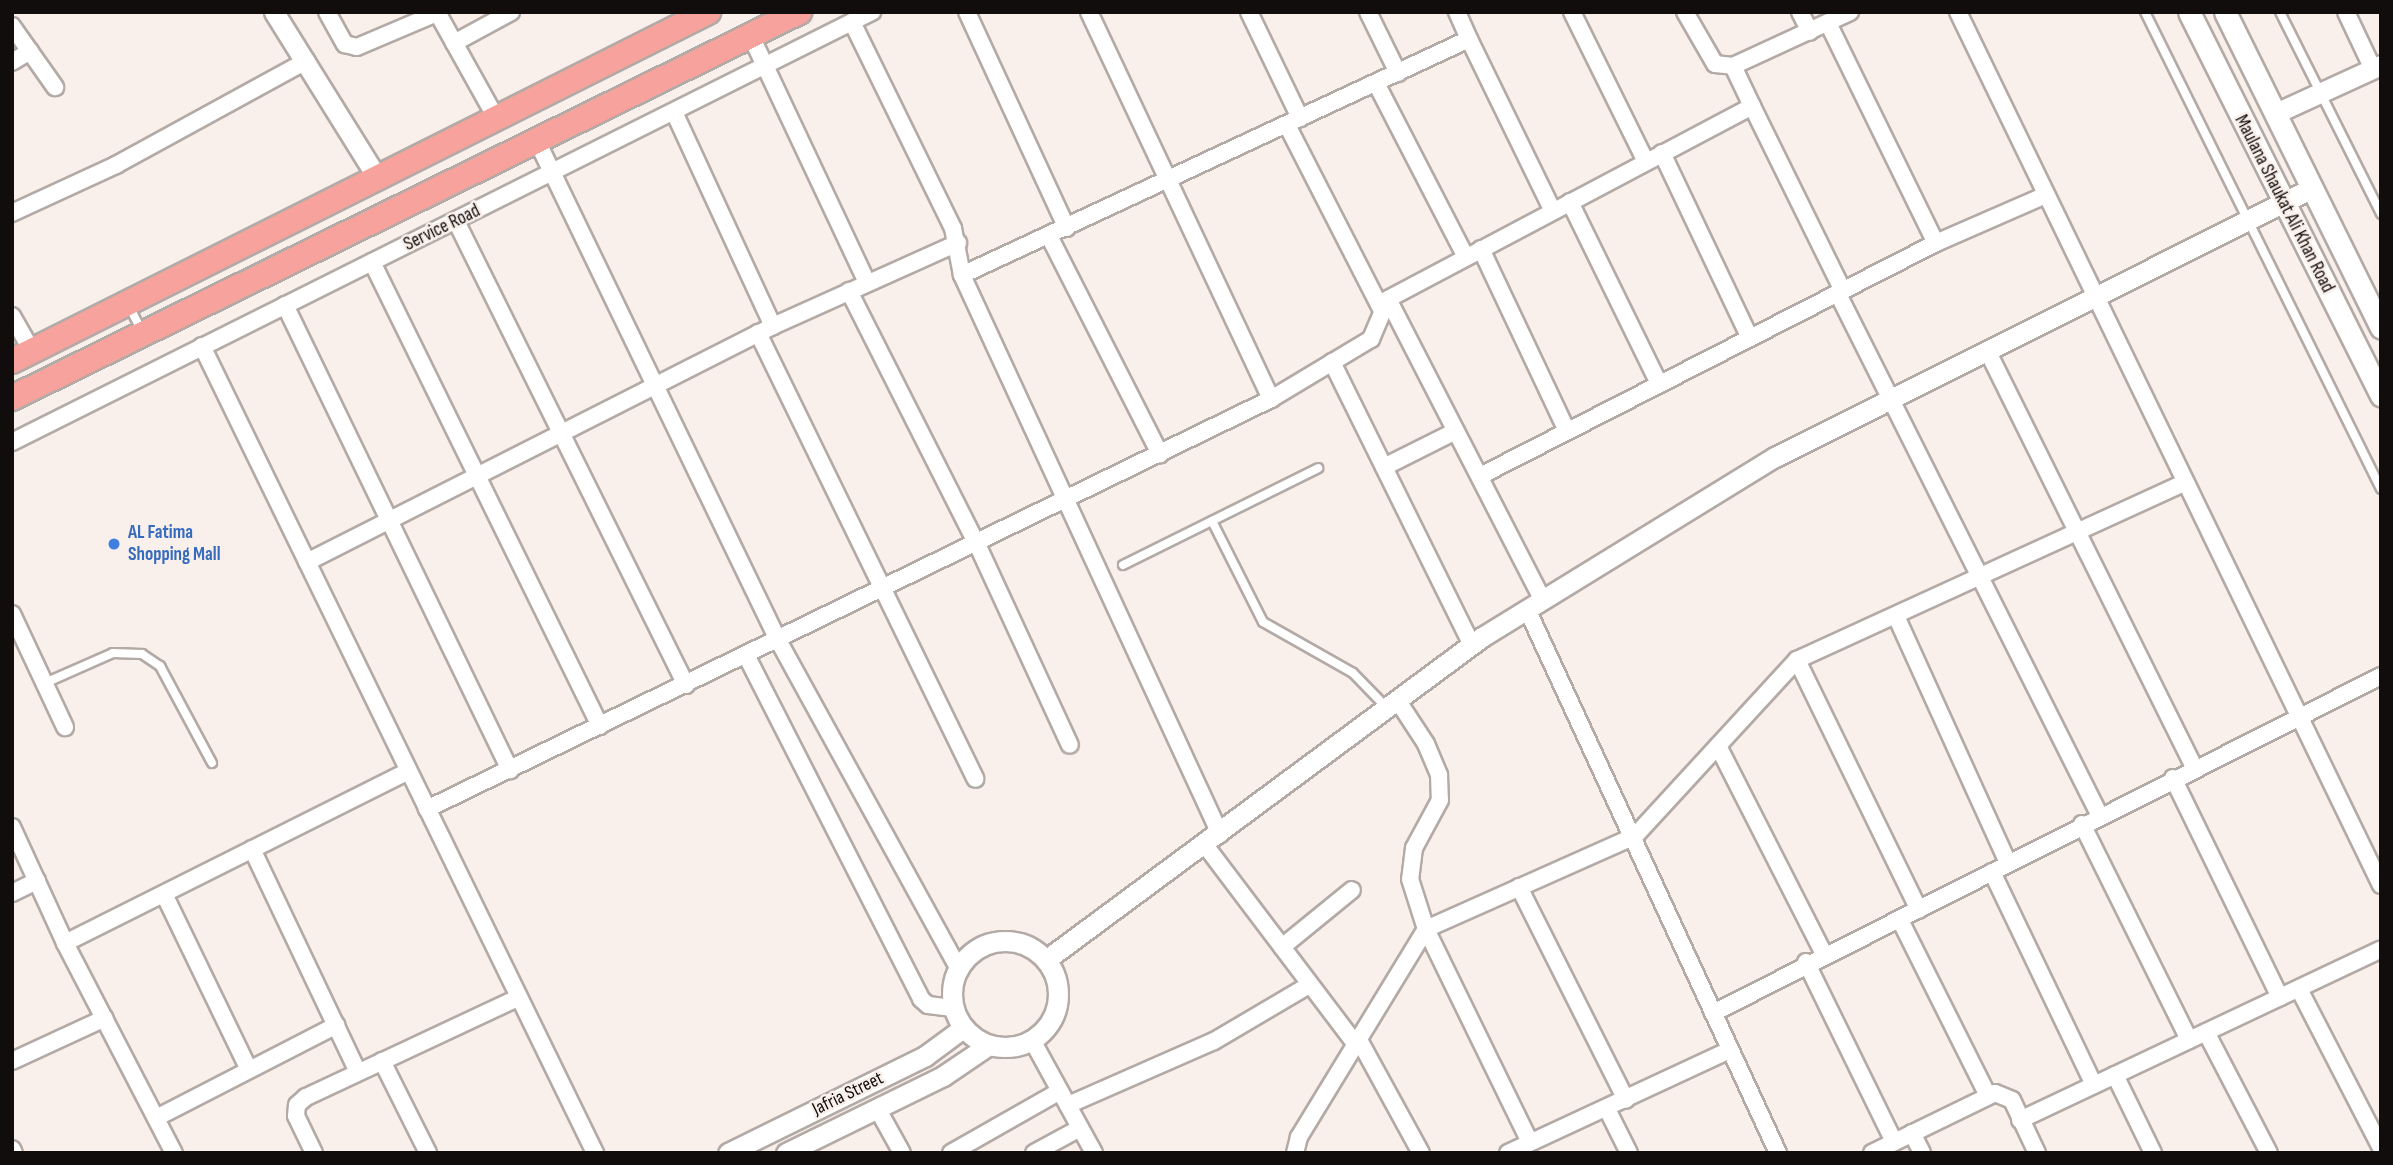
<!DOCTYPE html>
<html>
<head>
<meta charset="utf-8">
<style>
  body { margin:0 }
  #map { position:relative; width:2393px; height:1165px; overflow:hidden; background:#f9efeb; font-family:"Sofia Sans Condensed",sans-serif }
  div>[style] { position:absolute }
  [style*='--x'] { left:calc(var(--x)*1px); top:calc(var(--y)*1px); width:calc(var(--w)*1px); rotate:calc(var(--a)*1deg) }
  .roads { filter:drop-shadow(2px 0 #b3aaa6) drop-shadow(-2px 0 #b3aaa6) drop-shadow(0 2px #b3aaa6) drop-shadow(0 -2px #b3aaa6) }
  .service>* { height:8px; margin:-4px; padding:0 4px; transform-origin:4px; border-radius:4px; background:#fff }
  .minor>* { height:16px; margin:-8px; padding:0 8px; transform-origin:8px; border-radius:8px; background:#fff }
  .tertiary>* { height:19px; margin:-9.5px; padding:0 9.5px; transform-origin:9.5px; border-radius:9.5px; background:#fff }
  .tertiary>.ring { margin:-9.5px; padding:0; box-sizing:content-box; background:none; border:19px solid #fff; border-radius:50% }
  .secondary>* { height:21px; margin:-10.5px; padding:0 10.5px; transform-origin:10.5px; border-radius:10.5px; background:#fff }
  .primary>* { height:24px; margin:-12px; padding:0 12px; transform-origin:12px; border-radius:12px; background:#f8a29e }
  .dots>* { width:19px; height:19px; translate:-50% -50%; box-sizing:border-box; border:4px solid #f9efeb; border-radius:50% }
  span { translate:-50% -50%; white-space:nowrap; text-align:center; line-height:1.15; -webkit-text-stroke:5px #f9efeb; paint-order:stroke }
  .street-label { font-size:19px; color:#110d0c }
  .shop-label { font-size:19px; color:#366cbe; font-weight:700 }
  .left { translate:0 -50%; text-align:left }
  .frame { position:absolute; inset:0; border:14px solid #110d0c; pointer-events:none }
</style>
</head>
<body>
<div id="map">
  <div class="roads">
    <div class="service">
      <div style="--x:2145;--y:12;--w:532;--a:63.68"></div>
      <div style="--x:2280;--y:12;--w:226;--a:63.4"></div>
      <div style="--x:129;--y:306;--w:29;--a:63"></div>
      <div style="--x:1212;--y:521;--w:113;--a:63.2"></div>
      <div style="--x:1263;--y:622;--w:103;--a:29.5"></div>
      <div style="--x:1353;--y:673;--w:49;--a:45.8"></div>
      <div style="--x:1123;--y:565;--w:218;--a:-26.4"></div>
      <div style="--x:45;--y:683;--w:74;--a:-23.8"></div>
      <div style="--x:113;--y:653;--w:29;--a:2"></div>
      <div style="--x:142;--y:654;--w:22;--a:34"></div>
      <div style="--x:160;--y:666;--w:110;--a:61.8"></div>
    </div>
    <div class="minor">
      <div style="--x:327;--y:12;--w:37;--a:61"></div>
      <div style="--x:345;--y:44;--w:12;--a:14"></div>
      <div style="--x:357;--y:47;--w:87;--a:-23"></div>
      <div style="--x:437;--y:12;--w:119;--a:60.9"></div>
      <div style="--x:967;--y:12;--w:238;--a:65.2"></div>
      <div style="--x:1089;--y:12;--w:428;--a:64.8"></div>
      <div style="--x:1249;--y:12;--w:118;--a:64.3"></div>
      <div style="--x:1368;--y:12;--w:68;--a:63.8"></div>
      <div style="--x:1572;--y:12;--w:167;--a:63.7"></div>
      <div style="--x:1685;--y:12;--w:60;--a:60"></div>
      <div style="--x:1715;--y:64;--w:18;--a:6"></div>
      <div style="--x:1800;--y:12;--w:22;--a:63"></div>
      <div style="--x:1958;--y:12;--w:970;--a:64.15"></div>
      <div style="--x:2346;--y:12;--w:63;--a:64.7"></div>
      <div style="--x:852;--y:22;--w:229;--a:63.9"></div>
      <div style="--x:953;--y:228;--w:48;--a:79.2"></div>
      <div style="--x:962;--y:275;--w:616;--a:65.22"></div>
      <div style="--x:1828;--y:23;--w:245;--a:63.9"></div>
      <div style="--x:12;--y:26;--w:75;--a:54.8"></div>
      <div style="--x:751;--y:36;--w:273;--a:64.8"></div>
      <div style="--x:1469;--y:39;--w:191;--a:64"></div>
      <div style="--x:454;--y:43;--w:65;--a:-28.5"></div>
      <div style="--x:12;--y:62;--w:21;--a:-31"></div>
      <div style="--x:1376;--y:83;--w:196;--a:62.7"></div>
      <div style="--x:1752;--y:106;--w:206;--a:63.8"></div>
      <div style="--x:674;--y:112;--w:236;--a:65.2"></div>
      <div style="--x:1287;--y:125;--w:207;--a:62.9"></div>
      <div style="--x:537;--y:141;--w:554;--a:64.22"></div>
      <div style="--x:778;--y:640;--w:373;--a:61.2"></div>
      <div style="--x:1662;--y:153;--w:205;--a:64.6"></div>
      <div style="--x:1570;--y:202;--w:203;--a:63.9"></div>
      <div style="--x:12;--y:213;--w:115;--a:-24.8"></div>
      <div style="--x:116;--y:165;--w:217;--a:-28.7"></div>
      <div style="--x:456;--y:221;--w:518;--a:63.63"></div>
      <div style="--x:1049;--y:236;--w:245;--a:63"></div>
      <div style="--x:1481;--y:249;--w:201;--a:64.7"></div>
      <div style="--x:372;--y:262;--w:517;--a:63.83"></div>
      <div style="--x:962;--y:275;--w:559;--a:-24.96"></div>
      <div style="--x:1469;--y:39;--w:30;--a:-114"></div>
      <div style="--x:849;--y:291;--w:284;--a:63.2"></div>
      <div style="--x:977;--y:544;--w:221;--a:65.2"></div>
      <div style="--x:1838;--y:294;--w:584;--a:63.35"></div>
      <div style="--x:1388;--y:299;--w:339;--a:62.8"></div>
      <div style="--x:285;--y:305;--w:517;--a:64.18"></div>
      <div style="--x:12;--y:316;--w:40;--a:60.3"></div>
      <div style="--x:758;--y:333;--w:496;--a:64"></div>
      <div style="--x:202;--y:346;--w:898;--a:64.03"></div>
      <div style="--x:1987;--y:350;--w:466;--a:63.6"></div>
      <div style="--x:1332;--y:362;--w:316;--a:63.7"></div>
      <div style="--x:12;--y:442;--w:962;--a:-26.57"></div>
      <div style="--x:1384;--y:467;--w:80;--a:-26.6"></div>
      <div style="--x:1480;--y:476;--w:512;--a:-27.07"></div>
      <div style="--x:1936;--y:243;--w:120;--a:-23.6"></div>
      <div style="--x:307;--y:562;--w:522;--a:-26.86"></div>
      <div style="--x:773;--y:326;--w:203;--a:-24.2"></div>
      <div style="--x:1527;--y:609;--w:599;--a:65.23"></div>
      <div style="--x:12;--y:614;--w:125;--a:64.9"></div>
      <div style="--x:1896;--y:616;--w:271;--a:65.6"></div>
      <div style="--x:746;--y:655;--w:386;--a:63"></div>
      <div style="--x:921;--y:999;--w:9;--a:41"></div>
      <div style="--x:928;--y:1005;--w:25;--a:7"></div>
      <div style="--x:1797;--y:660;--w:278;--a:64"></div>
      <div style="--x:1398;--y:701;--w:51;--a:56.9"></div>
      <div style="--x:1426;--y:744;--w:34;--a:67"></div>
      <div style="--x:1439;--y:775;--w:25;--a:88"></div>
      <div style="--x:1440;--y:800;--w:55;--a:118.4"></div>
      <div style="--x:1414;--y:848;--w:31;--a:97"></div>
      <div style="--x:1410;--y:879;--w:52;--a:72.3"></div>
      <div style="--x:1426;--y:929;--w:235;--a:64"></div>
      <div style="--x:1718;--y:746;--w:233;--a:63"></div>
      <div style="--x:2173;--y:778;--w:244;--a:64"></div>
      <div style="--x:427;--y:809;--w:938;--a:-25.91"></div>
      <div style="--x:1271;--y:399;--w:117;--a:-31"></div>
      <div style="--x:1371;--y:339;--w:43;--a:-67"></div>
      <div style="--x:1388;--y:299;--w:412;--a:-27.9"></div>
      <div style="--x:1752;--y:106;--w:44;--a:-115.4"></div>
      <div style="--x:1733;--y:66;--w:129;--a:-24.8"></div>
      <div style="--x:2082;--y:824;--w:241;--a:63.6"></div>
      <div style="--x:12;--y:827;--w:128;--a:65.4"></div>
      <div style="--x:65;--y:943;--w:237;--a:62.6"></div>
      <div style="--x:1205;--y:845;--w:248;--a:52.9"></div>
      <div style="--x:252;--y:849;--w:247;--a:64.6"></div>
      <div style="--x:1992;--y:872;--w:236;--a:64.4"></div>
      <div style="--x:1519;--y:887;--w:238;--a:63.3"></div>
      <div style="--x:12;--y:893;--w:28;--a:-26"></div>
      <div style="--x:164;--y:894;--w:195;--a:64.2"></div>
      <div style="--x:1900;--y:920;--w:195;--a:63.4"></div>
      <div style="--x:65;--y:943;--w:384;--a:-26.6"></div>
      <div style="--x:1282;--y:947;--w:90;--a:-39.2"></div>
      <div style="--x:1806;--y:962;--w:200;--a:63.9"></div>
      <div style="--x:2299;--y:989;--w:179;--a:62.7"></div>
      <div style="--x:1713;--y:1013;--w:748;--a:-26.77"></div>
      <div style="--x:2206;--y:1032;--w:136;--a:62.5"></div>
      <div style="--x:1358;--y:1038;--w:131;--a:61.3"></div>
      <div style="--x:1032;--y:1040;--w:129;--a:61.2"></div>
      <div style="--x:12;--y:1061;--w:102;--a:-24.8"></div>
      <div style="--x:382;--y:1061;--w:103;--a:63.4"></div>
      <div style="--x:2115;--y:1075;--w:87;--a:64"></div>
      <div style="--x:1068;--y:1105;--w:159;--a:-23.7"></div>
      <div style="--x:1214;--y:1041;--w:110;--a:-30.5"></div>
      <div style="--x:877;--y:1108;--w:51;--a:60.9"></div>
      <div style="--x:1607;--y:1109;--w:49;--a:63.4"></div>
      <div style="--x:156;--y:1118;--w:203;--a:-27.2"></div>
      <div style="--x:2020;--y:1120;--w:399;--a:-25.3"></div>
      <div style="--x:1912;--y:1133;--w:22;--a:63"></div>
      <div style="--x:12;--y:1149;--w:4;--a:63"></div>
      <div style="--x:314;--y:1153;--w:41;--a:-115.9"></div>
      <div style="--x:296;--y:1116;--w:11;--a:-85"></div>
      <div style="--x:297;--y:1105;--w:12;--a:-42"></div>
      <div style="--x:306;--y:1097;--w:235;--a:-25.1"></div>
      <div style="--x:951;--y:1153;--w:125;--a:-29.6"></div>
      <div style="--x:1034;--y:1153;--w:52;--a:-28.5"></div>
      <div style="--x:1295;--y:1153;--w:16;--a:-76"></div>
      <div style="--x:1299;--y:1137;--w:244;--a:-58.6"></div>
      <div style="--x:1426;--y:929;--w:229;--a:-24"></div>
      <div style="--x:1635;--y:836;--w:239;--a:-47.4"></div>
      <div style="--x:1797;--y:660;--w:427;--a:-24.6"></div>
      <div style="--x:1508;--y:1153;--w:242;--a:-24.9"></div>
      <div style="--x:1872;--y:1153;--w:137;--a:-26"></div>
      <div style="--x:1995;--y:1093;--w:18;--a:22"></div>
      <div style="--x:2012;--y:1100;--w:59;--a:64.7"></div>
    </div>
    <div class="tertiary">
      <div style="--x:274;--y:12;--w:193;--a:58.1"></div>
      <div style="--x:2276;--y:113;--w:115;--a:-24.6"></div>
      <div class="ring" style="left:952px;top:941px;width:87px;height:87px"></div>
      <div style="--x:1047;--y:959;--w:541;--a:-36.51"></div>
      <div style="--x:1482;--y:637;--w:344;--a:-31.6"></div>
      <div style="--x:1775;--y:457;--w:601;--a:-26.61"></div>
      <div style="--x:728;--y:1153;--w:220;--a:-26.2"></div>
      <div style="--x:925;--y:1056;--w:47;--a:-36.4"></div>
      <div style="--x:786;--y:1153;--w:175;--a:-26.1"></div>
      <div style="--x:943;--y:1076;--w:55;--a:-34"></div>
    </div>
    <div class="secondary">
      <div style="--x:2189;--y:12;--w:429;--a:63.4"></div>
      <div style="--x:2225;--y:12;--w:352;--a:63.7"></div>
    </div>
    <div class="primary">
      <div style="--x:12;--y:361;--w:779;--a:-26.63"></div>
      <div style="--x:12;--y:398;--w:877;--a:-26.13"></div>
    </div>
  </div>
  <div class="dots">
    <div style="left:114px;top:544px;background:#3f7fe0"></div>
  </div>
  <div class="street-label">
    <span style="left:2284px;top:204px;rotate:63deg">Maulana Shaukat Ali Khan Road</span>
    <span style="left:442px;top:228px;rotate:-26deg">Service Road</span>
    <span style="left:848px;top:1094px;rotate:-26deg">Jafria Street</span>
  </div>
  <div class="shop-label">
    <span class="left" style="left:128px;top:544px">AL Fatima<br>Shopping Mall</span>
  </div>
  <div class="frame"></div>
</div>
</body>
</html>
